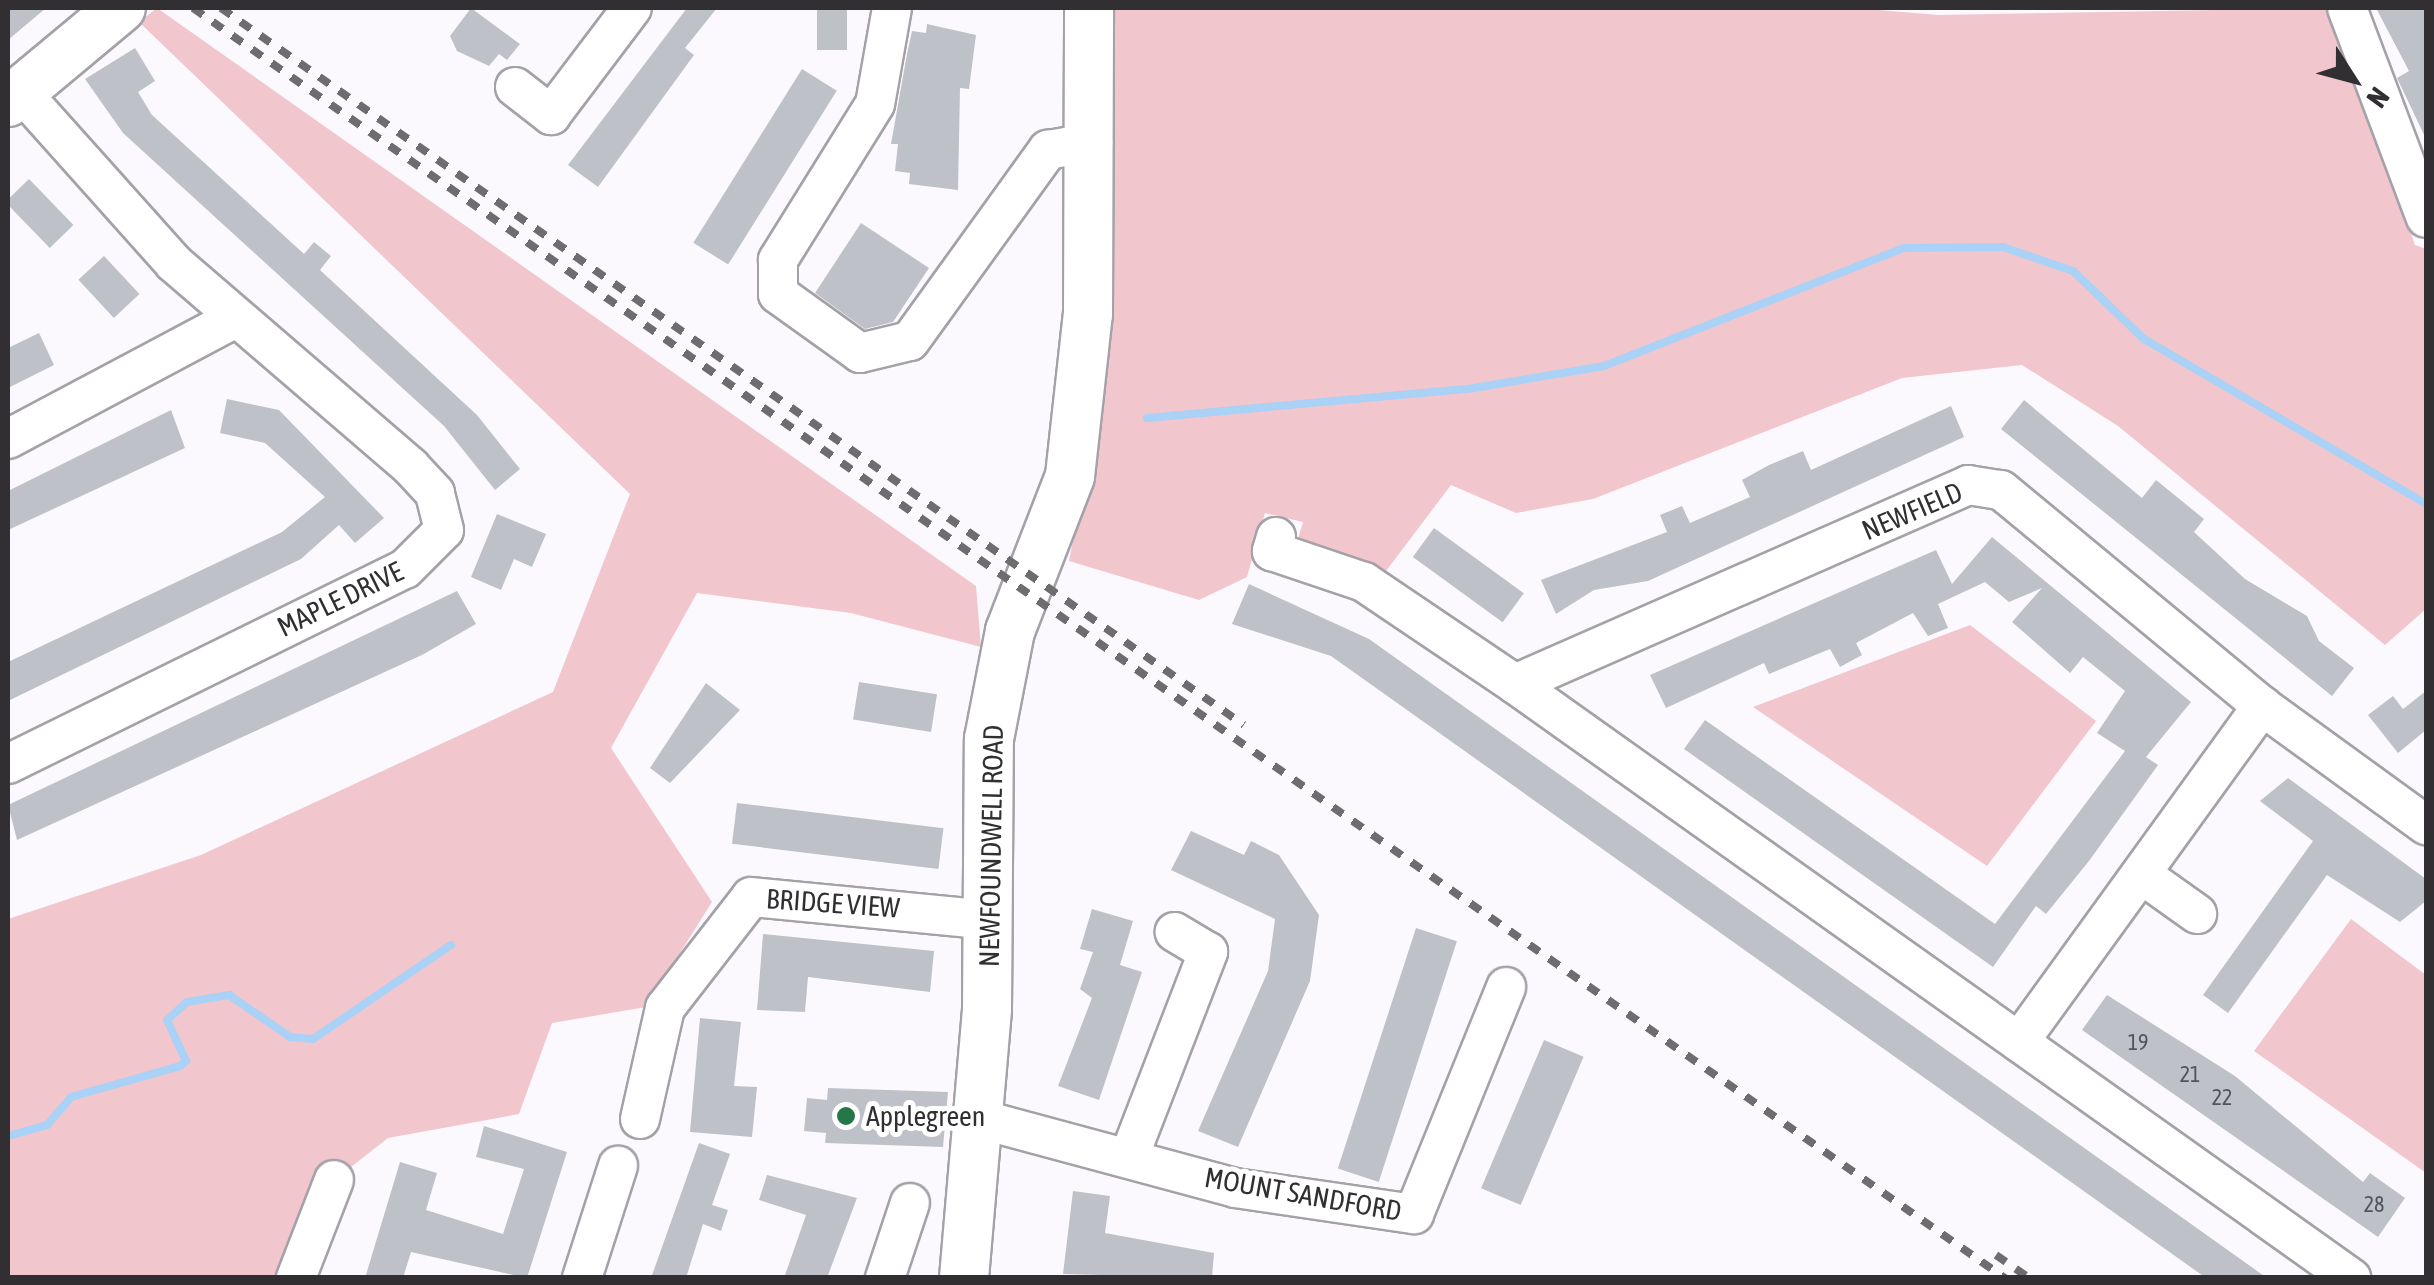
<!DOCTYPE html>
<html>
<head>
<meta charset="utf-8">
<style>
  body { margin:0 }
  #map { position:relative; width:2434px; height:1285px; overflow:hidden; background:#fcf9fe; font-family:"Asap Condensed",sans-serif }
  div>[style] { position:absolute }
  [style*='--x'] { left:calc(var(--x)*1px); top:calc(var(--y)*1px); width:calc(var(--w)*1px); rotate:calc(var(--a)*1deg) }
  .green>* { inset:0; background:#f2c6cd }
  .stream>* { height:8px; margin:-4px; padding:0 4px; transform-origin:4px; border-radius:4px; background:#a9d2f6 }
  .building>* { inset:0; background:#bfc1c9; transform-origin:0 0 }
  .roads { filter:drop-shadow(2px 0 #a4a1a8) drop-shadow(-2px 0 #a4a1a8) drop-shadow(0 2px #a4a1a8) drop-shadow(0 -2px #a4a1a8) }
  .minor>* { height:38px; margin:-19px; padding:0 19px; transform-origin:19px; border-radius:19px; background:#fff }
  .major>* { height:48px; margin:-24px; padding:0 24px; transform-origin:24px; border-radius:24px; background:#fff }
  .rail>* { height:8px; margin-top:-4px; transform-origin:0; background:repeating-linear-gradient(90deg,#6f6c70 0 12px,transparent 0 24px) }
  .dots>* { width:28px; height:28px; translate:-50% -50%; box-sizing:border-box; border:5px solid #fff; border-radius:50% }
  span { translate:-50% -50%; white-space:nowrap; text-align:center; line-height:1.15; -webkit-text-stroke:10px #fff; paint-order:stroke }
  .number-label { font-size:22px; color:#545458 }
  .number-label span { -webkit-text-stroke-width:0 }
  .street-label { font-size:28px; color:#312f32 }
  .poi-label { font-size:28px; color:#312f32 }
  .left { translate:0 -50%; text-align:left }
  .frame { position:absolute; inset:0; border:10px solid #312f32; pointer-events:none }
  .north { position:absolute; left:2304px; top:30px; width:100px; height:100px; -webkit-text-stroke:8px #fff; paint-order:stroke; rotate:126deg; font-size:28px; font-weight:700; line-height:40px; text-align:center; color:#312f32 }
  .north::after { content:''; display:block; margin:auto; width:35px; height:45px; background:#312f32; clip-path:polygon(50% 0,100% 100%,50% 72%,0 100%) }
</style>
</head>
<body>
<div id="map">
  <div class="green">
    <div style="clip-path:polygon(157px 8px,976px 586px,981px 647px,851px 613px,697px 593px,611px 748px,712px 902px,646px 1007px,552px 1023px,519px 1114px,388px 1138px,314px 1196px,283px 1277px,8px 1277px,8px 919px,201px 855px,553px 692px,630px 494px,139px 22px)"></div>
    <div style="clip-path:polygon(1111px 8px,1855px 8px,1938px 15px,2331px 8px,2415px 245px,2426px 249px,2426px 609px,2385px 645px,2118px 426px,2022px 365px,1902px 378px,1593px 499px,1516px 513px,1451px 485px,1383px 575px,1297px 542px,1303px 522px,1265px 513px,1247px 577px,1199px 600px,1069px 561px,1110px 352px)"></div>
    <div style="clip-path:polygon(1970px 625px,2096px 721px,1987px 866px,1753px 707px)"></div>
    <div style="clip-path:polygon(2351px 919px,2426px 975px,2426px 1173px,2254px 1051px)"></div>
  </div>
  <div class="stream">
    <div style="--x:1147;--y:418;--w:328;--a:-5.2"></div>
    <div style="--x:1474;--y:388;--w:132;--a:-9.6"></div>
    <div style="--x:1604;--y:366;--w:321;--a:-21.5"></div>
    <div style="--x:1903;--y:248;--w:100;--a:-0.6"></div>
    <div style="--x:2003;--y:247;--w:74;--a:18.9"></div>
    <div style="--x:2073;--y:271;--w:98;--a:43.8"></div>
    <div style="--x:2144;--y:339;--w:327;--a:30.3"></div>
    <div style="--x:8;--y:1136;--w:41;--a:-15.8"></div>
    <div style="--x:47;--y:1125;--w:37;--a:-49"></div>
    <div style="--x:71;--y:1097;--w:113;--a:-15.9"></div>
    <div style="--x:180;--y:1066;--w:8;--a:-40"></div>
    <div style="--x:186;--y:1061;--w:45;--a:-114.9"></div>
    <div style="--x:167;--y:1020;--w:27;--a:-42"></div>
    <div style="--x:187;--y:1002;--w:43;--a:-9.5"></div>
    <div style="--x:229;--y:995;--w:74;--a:34.5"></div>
    <div style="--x:290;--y:1037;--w:23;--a:5"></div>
    <div style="--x:313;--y:1039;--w:167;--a:-34.3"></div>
  </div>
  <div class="building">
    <div style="clip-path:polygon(8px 8px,46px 8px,8px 40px)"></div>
    <div style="clip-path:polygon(471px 8px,520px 44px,507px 60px,499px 54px,489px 66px,457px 51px,450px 36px)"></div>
    <div style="clip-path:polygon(687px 8px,717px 8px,685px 48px,694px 55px,598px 187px,568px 165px)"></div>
    <div style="left:817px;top:8px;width:30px;height:42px"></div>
    <div style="clip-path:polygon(2376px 8px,2426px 8px,2426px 139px,2397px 78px,2409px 71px)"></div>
    <div style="clip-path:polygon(927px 24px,976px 35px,969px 89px,960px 88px,958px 190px,909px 184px,910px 173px,895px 171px,898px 144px,891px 144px,907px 54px,912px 31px,926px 33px)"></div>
    <div style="clip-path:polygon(135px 48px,155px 81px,138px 92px,152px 115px,304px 254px,314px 242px,331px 256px,320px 270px,477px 415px,520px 469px,495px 490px,444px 426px,123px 133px,85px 79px)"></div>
    <div style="left:802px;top:69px;width:41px;height:205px;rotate:32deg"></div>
    <div style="left:29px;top:179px;width:64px;height:33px;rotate:46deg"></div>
    <div style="clip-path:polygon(861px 223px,929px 268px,893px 322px,865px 329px,815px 293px)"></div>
    <div style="left:104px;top:256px;width:52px;height:35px;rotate:47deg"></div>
    <div style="clip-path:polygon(39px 333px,54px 365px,8px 388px,8px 348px)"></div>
    <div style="clip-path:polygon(227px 399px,279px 410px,384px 518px,355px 543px,339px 525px,301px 559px,8px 701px,8px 662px,282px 532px,325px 497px,265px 443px,220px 433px)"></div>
    <div style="clip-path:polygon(2024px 400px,2142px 498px,2156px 480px,2204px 519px,2194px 532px,2245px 579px,2307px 616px,2319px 641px,2354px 668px,2332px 696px,2001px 429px)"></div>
    <div style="clip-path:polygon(1951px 406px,1964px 437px,1648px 581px,1594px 590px,1556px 614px,1541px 580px,1667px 532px,1660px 515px,1682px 506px,1690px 523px,1750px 497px,1742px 480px,1769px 465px,1803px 451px,1811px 470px)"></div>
    <div style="clip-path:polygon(171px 410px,185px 448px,8px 530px,8px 491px)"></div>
    <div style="clip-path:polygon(497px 514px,546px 534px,532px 567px,514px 559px,501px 590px,471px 577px)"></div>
    <div style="left:1434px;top:528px;width:111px;height:36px;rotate:36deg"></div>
    <div style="clip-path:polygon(1992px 537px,2191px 702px,2146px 757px,2158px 765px,2089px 861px,2046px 914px,2036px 906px,1993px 967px,1684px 749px,1705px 720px,1995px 924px,2125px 751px,2097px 733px,2125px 691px,2083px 657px,2070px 673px,2012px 622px,2042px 588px,2009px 602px,1985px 582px,1938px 604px,1948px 628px,1928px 636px,1913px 613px,1856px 643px,1862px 655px,1840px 667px,1830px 649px,1769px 674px,1764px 663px,1666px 708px,1650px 675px,1936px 550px,1952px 584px)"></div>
    <div style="clip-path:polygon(1249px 584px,1369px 639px,2267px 1278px,2206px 1278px,1331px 656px,1232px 624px)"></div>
    <div style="clip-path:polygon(457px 591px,476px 624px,422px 655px,17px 840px,8px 805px)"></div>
    <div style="left:859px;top:682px;width:79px;height:38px;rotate:9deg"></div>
    <div style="clip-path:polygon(706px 683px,740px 710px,670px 783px,650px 768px)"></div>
    <div style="clip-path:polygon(2426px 691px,2426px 730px,2398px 753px,2368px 715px,2393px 696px,2403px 709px)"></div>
    <div style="clip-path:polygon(2288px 778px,2426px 879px,2426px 901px,2400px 922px,2327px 875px,2228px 1013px,2203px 995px,2313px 841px,2260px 801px)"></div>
    <div style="left:737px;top:803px;width:208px;height:41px;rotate:7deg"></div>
    <div style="clip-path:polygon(1191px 831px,1244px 855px,1251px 841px,1279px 855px,1319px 915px,1310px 981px,1238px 1147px,1198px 1131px,1268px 971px,1275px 919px,1171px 870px)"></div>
    <div style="clip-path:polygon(1092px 909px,1133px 921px,1120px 965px,1142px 972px,1099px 1100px,1058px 1086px,1092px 998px,1080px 989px,1093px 952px,1080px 949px)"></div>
    <div style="left:1416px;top:928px;width:43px;height:253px;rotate:18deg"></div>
    <div style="clip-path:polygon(763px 934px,934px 951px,930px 992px,808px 977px,805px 1012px,757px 1010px)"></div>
    <div style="clip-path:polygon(2107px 995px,2235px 1076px,2363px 1182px,2370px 1173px,2405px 1198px,2378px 1237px,2082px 1030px)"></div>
    <div style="clip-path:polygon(700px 1018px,741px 1022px,734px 1086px,757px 1087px,752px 1137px,690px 1132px)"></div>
    <div style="left:1544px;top:1040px;width:43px;height:161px;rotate:23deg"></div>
    <div style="clip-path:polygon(828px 1088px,948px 1092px,943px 1147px,825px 1143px,826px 1133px,804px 1131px,807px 1098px,827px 1100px)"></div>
    <div style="clip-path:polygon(484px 1126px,567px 1152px,527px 1278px,411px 1252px,403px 1278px,365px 1278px,400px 1162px,437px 1173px,426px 1210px,503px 1234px,524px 1169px,476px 1157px)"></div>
    <div style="clip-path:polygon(699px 1143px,730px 1154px,712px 1205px,728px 1210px,721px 1231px,703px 1224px,686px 1278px,651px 1278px)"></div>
    <div style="clip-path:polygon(767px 1175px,857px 1198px,827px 1278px,784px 1278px,806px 1215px,759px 1200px)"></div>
    <div style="clip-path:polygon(1073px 1191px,1110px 1196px,1105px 1233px,1214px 1253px,1212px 1278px,1063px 1274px)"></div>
  </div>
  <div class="roads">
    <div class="minor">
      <div style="--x:892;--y:8;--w:97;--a:100"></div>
      <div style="--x:875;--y:104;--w:184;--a:121.9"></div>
      <div style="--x:778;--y:260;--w:34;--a:90"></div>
      <div style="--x:778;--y:294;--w:101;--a:35.7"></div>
      <div style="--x:860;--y:353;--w:51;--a:-13.5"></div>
      <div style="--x:910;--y:341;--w:236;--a:-54.2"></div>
      <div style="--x:1048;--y:150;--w:46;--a:-10.1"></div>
      <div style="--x:2347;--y:8;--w:224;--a:69.4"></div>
      <div style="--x:515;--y:87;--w:46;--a:37.9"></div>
      <div style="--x:551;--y:115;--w:134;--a:-52.9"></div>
      <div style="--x:8;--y:439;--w:258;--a:-28"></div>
      <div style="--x:1276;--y:537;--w:15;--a:106"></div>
      <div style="--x:1272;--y:551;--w:97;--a:18.6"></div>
      <div style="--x:1364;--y:582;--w:182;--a:34"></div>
      <div style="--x:1515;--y:684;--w:1026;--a:35.39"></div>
      <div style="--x:1515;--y:684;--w:495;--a:-23.7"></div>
      <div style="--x:1968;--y:485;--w:33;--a:9"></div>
      <div style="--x:2001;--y:490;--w:339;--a:39.6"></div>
      <div style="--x:2262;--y:706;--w:203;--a:36"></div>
      <div style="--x:8;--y:764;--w:442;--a:-26.2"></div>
      <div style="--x:405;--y:569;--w:55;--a:-45"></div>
      <div style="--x:444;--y:530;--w:38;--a:-104"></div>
      <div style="--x:435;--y:493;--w:35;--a:-133"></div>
      <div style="--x:411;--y:467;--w:313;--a:-139.3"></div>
      <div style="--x:174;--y:263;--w:231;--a:-131.8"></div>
      <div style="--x:2141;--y:874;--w:69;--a:35.5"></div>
      <div style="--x:2019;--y:1042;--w:415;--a:-54.1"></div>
      <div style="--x:640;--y:1119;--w:114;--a:-77.3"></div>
      <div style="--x:665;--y:1008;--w:140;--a:-52.2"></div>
      <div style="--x:751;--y:897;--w:238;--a:5.5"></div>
      <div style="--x:980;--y:1119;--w:264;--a:15.1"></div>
      <div style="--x:1235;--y:1188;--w:181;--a:8.3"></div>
      <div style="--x:1414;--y:1214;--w:245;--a:-67.9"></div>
      <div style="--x:1129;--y:1157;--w:220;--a:-68.9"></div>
      <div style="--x:1208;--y:952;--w:39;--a:-149"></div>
      <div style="--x:296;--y:1278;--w:105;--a:-68.8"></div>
      <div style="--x:582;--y:1278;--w:118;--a:-72.2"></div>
      <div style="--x:885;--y:1278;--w:79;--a:-71.6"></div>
    </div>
    <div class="major">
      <div style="--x:8;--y:102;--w:147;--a:-39.8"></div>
      <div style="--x:964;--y:1278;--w:270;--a:-85.1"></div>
      <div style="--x:987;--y:1009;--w:270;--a:-89.6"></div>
      <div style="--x:989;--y:739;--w:110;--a:-79"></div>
      <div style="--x:1010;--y:631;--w:166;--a:-68.8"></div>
      <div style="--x:1070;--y:476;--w:163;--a:-83.7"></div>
      <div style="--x:1088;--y:314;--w:306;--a:-89.8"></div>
    </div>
  </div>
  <div class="rail">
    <div style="--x:193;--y:8;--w:2213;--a:35.03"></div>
    <div style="--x:221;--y:8;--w:1249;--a:35.03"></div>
    <div style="--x:1996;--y:1255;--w:40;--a:34.9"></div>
  </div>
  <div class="dots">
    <div style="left:846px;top:1116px;background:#247748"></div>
  </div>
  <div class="number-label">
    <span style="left:2138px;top:1043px">19</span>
    <span style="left:2190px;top:1075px">21</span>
    <span style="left:2222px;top:1098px">22</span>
    <span style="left:2374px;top:1205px">28</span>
  </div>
  <div class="street-label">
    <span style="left:1912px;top:511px;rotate:-23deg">NEWFIELD</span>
    <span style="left:340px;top:599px;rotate:-26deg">MAPLE DRIVE</span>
    <span style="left:991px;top:846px;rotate:-89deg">NEWFOUNDWELL ROAD</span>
    <span style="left:833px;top:903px;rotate:4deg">BRIDGE VIEW</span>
    <span style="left:1303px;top:1194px;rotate:10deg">MOUNT SANDFORD</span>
  </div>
  <div class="poi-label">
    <span class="left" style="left:866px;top:1116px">Applegreen</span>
  </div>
  <div class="frame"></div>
  <div class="north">N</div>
</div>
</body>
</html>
